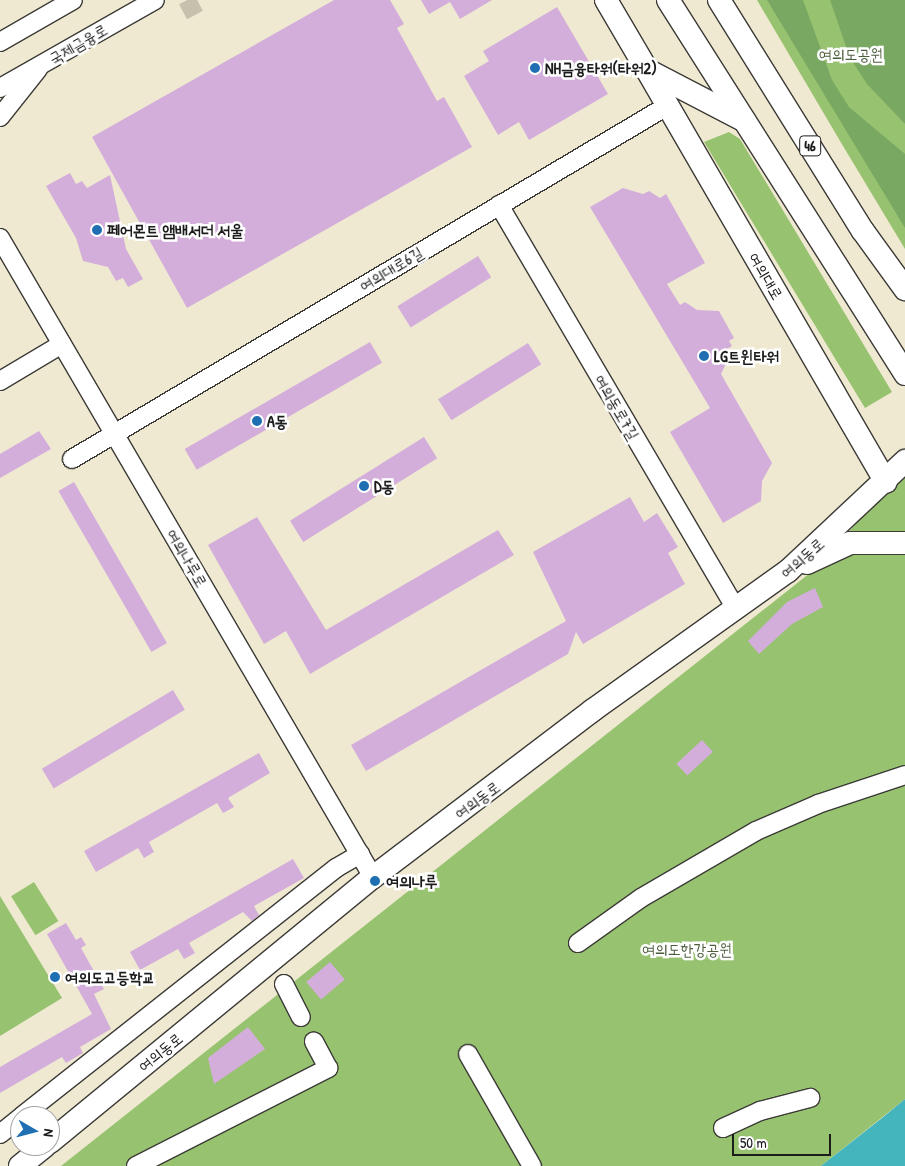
<!DOCTYPE html>
<html>
<head>
<meta charset="utf-8">
<style>
  body { margin:0 }
  #map { position:relative; width:905px; height:1166px; overflow:hidden; background:#f0e9d1; font-family:"Patrick Hand","Poor Story",sans-serif }
  div>[style] { position:absolute }
  [style*='--x'] { left:calc(var(--x)*1px); top:calc(var(--y)*1px); width:calc(var(--w)*1px); rotate:calc(var(--a)*1deg) }
  .green>* { inset:0; background:#97c26f; transform-origin:0 0 }
  .forest>* { inset:0; background:#79a862 }
  .water>* { inset:0; background:#45b5bd }
  .building>* { inset:0; background:#d3aedb; transform-origin:0 0 }
  .minor-tunnel>* { height:18px; margin-top:-9px; transform-origin:0; background:repeating-linear-gradient(90deg,#c6c0ad 0 18px,transparent 0 27px) }
  .roads { filter:drop-shadow(1px 0 #3c3b37) drop-shadow(-1px 0 #3c3b37) drop-shadow(0 1px #3c3b37) drop-shadow(0 -1px #3c3b37) }
  .minor>* { height:18px; margin:-9px; padding:0 9px; transform-origin:9px; border-radius:9px; background:#fff }
  .major>* { height:22px; margin:-11px; padding:0 11px; transform-origin:11px; border-radius:11px; background:#fff }
  .dots>* { width:14px; height:14px; translate:-50% -50%; box-sizing:border-box; border:2px solid #fff; border-radius:50% }
  span { translate:-50% -50%; white-space:nowrap; text-align:center; line-height:1.15; -webkit-text-stroke:5px #fff; paint-order:stroke }
  .shield-label span { padding:1px 4px; background:#fff; border:1px solid; border-radius:4px; -webkit-text-stroke-width:0 }
  .shield-label { font-size:15px; color:#1c1c1c; font-weight:700 }
  .street-label { font-size:16px; color:#1c1c1c }
  .park-label { font-size:16px; color:#4d5e3d }
  .poi-label { font-size:16px; color:#1c1c1c; font-weight:700 }
  .left { translate:0 -50%; text-align:left }
  .north { position:absolute; left:10px; top:1106px; width:50px; height:50px; box-sizing:border-box; background:#fff; border:1px solid #a4a4a4; border-radius:50%; rotate:98deg; font-size:14px; font-weight:700; line-height:20px; text-align:center; color:#1c1c1c }
  .north::after { content:''; display:block; margin:auto; width:18px; height:22px; background:#1f6fb2; clip-path:polygon(50% 0,100% 100%,50% 72%,0 100%) }
  .scale { position:absolute; left:732px; top:1134px; width:99px; height:22px; box-sizing:border-box; border:2px solid #1c1c1c; border-top:0; padding-left:6px; font-size:15px; line-height:18px; white-space:nowrap; color:#1c1c1c; -webkit-text-stroke:4px #fff; paint-order:stroke }
</style>
</head>
<body>
<div id="map">
  <div class="green">
    <div style="clip-path:polygon(757px 0,905px 0,905px 249px,843px 146px)"></div>
    <div style="clip-path:polygon(729px 132px,740px 139px,892px 392px,865px 408px,704px 142px)"></div>
    <div style="clip-path:polygon(905px 467px,905px 1099px,821px 1166px,61px 1166px,820px 565px)"></div>
    <div style="left:34px;top:882px;width:46px;height:27px;rotate:58deg"></div>
    <div style="clip-path:polygon(0 896px,62px 998px,0 1036px)"></div>
  </div>
  <div class="forest">
    <div style="clip-path:polygon(767px 0,803px 0,832px 80px,849px 107px,905px 154px,905px 228px)"></div>
    <div style="clip-path:polygon(830px 0,905px 0,905px 124px,867px 84px,850px 58px)"></div>
  </div>
  <div class="water">
    <div style="clip-path:polygon(905px 1099px,905px 1166px,821px 1166px,882px 1118px)"></div>
  </div>
  <div class="building">
    <div style="clip-path:polygon(334px 0,390px 0,404px 24px,397px 28px,437px 101px,444px 97px,472px 147px,187px 308px,92px 137px)"></div>
    <div style="clip-path:polygon(421px 0,492px 0,460px 19px,450px 2px,429px 14px)"></div>
    <div style="clip-path:polygon(557px 7px,608px 94px,529px 140px,519px 122px,498px 135px,464px 76px,489px 61px,483px 51px)"></div>
    <div style="clip-path:polygon(70px 173px,76px 184px,82px 181px,87px 188px,110px 175px,126px 249px,143px 279px,128px 287px,123px 278px,116px 281px,108px 267px,83px 261px,76px 238px,46px 186px)"></div>
    <div style="clip-path:polygon(623px 188px,643px 194px,649px 191px,660px 198px,666px 194px,705px 263px,667px 284px,680px 305px,685px 302px,697px 310px,719px 311px,734px 338px,729px 341px,732px 346px,727px 349px,730px 355px,721px 374px,772px 463px,762px 481px,761px 501px,723px 523px,670px 432px,710px 408px,590px 207px)"></div>
    <div style="left:478px;top:256px;width:25px;height:95px;rotate:58deg"></div>
    <div style="left:370px;top:342px;width:24px;height:214px;rotate:60deg"></div>
    <div style="left:528px;top:343px;width:25px;height:106px;rotate:58deg"></div>
    <div style="clip-path:polygon(39px 431px,51px 449px,0 478px,0 454px)"></div>
    <div style="left:424px;top:437px;width:25px;height:158px;rotate:58deg"></div>
    <div style="left:74px;top:482px;width:186px;height:18px;rotate:60deg"></div>
    <div style="clip-path:polygon(630px 497px,644px 522px,657px 513px,678px 547px,668px 553px,685px 584px,583px 644px,576px 632px,568px 654px,366px 771px,351px 745px,566px 621px,533px 552px)"></div>
    <div style="clip-path:polygon(257px 517px,326px 630px,498px 530px,514px 555px,310px 674px,286px 631px,264px 644px,208px 545px)"></div>
    <div style="clip-path:polygon(815px 588px,823px 607px,792px 624px,759px 654px,748px 641px,787px 602px)"></div>
    <div style="left:173px;top:690px;width:23px;height:153px;rotate:59deg"></div>
    <div style="left:702px;top:740px;width:16px;height:35px;rotate:47deg"></div>
    <div style="clip-path:polygon(259px 753px,270px 773px,228px 798px,234px 807px,223px 813px,217px 803px,149px 842px,154px 852px,144px 858px,138px 848px,96px 872px,84px 851px)"></div>
    <div style="clip-path:polygon(293px 859px,304px 878px,254px 906px,259px 915px,252px 921px,243px 912px,189px 943px,195px 953px,184px 959px,178px 949px,140px 970px,130px 952px)"></div>
    <div style="clip-path:polygon(66px 923px,76px 940px,81px 937px,86px 945px,81px 948px,104px 989px,94px 994px,111px 1029px,80px 1047px,83px 1053px,66px 1063px,62px 1057px,0 1093px,0 1067px,92px 1014px,47px 934px)"></div>
    <div style="left:330px;top:962px;width:23px;height:31px;rotate:50deg"></div>
    <div style="clip-path:polygon(248px 1027px,265px 1049px,214px 1084px,208px 1058px)"></div>
  </div>
  <div class="minor-tunnel">
    <div style="--x:187;--y:0;--w:17;--a:62"></div>
  </div>
  <div class="roads">
    <div class="minor">
      <div style="--x:0;--y:42;--w:84;--a:-29.9"></div>
      <div style="--x:0;--y:88;--w:178;--a:-29.6"></div>
      <div style="--x:0;--y:117;--w:61;--a:-51.6"></div>
      <div style="--x:499;--y:205;--w:467;--a:59.6"></div>
      <div style="--x:0;--y:238;--w:740;--a:59.73"></div>
      <div style="--x:0;--y:381;--w:72;--a:-30.8"></div>
      <div style="--x:72;--y:459;--w:692;--a:-30.68"></div>
      <div style="--x:578;--y:943;--w:77;--a:-35.5"></div>
      <div style="--x:641;--y:898;--w:133;--a:-30.2"></div>
      <div style="--x:756;--y:831;--w:68;--a:-23.5"></div>
      <div style="--x:818;--y:804;--w:92;--a:-18.4"></div>
      <div style="--x:284;--y:984;--w:37;--a:63"></div>
      <div style="--x:468;--y:1054;--w:129;--a:60.3"></div>
      <div style="--x:22;--y:1116;--w:400;--a:-38.3"></div>
      <div style="--x:336;--y:868;--w:28;--a:-30"></div>
      <div style="--x:723;--y:1128;--w:41;--a:-24.7"></div>
      <div style="--x:760;--y:1111;--w:52;--a:-14.6"></div>
      <div style="--x:0;--y:1134;--w:26;--a:-39"></div>
      <div style="--x:136;--y:1166;--w:216;--a:-27"></div>
      <div style="--x:328;--y:1068;--w:30;--a:-118"></div>
    </div>
    <div class="major">
      <div style="--x:606;--y:0;--w:81;--a:59.6"></div>
      <div style="--x:647;--y:70;--w:110;--a:27.5"></div>
      <div style="--x:668;--y:0;--w:443;--a:57.6"></div>
      <div style="--x:719;--y:0;--w:272;--a:58.1"></div>
      <div style="--x:863;--y:231;--w:72;--a:54.1"></div>
      <div style="--x:647;--y:70;--w:476;--a:59.9"></div>
      <div style="--x:807;--y:563;--w:47;--a:-24.9"></div>
      <div style="--x:850;--y:543;--w:55;--a:0"></div>
      <div style="--x:50;--y:1142;--w:418;--a:-39.4"></div>
      <div style="--x:373;--y:877;--w:276;--a:-37.2"></div>
      <div style="--x:593;--y:710;--w:239;--a:-35.5"></div>
      <div style="--x:788;--y:571;--w:161;--a:-43.2"></div>
      <div style="--x:20;--y:1166;--w:32;--a:-39"></div>
    </div>
  </div>
  <div class="dots">
    <div style="left:535px;top:68px;background:#1f6fb2"></div>
    <div style="left:97px;top:230px;background:#1f6fb2"></div>
    <div style="left:704px;top:356px;background:#1f6fb2"></div>
    <div style="left:257px;top:421px;background:#1f6fb2"></div>
    <div style="left:364px;top:486px;background:#1f6fb2"></div>
    <div style="left:375px;top:881px;background:#1f6fb2"></div>
    <div style="left:55px;top:977px;background:#1f6fb2"></div>
  </div>
  <div class="shield-label">
    <span style="left:810px;top:146px">46</span>
  </div>
  <div class="street-label">
    <span style="left:78px;top:44px;rotate:-30deg">국제금융로</span>
    <span style="left:391px;top:269px;rotate:-31deg">여의대로6길</span>
    <span style="left:766px;top:276px;rotate:60deg">여의대로</span>
    <span style="left:617px;top:407px;rotate:60deg">여의동로7길</span>
    <span style="left:187px;top:558px;rotate:60deg">여의나루로</span>
    <span style="left:802px;top:558px;rotate:-41deg">여의동로</span>
    <span style="left:477px;top:800px;rotate:-36deg">여의동로</span>
    <span style="left:160px;top:1052px;rotate:-39deg">여의동로</span>
  </div>
  <div class="park-label">
    <span style="left:851px;top:54px">여의도공원</span>
    <span style="left:687px;top:949px">여의도한강공원</span>
  </div>
  <div class="poi-label">
    <span class="left" style="left:545px;top:68px">NH금융타워(타워2)</span>
    <span class="left" style="left:107px;top:230px">페어몬트 앰배서더 서울</span>
    <span class="left" style="left:714px;top:356px">LG트윈타워</span>
    <span class="left" style="left:267px;top:421px">A동</span>
    <span class="left" style="left:374px;top:486px">D동</span>
    <span class="left" style="left:386px;top:881px">여의나루</span>
    <span class="left" style="left:65px;top:977px">여의도고등학교</span>
  </div>
  <div class="north">N</div>
  <div class="scale">50 m</div>
</div>
</body>
</html>
